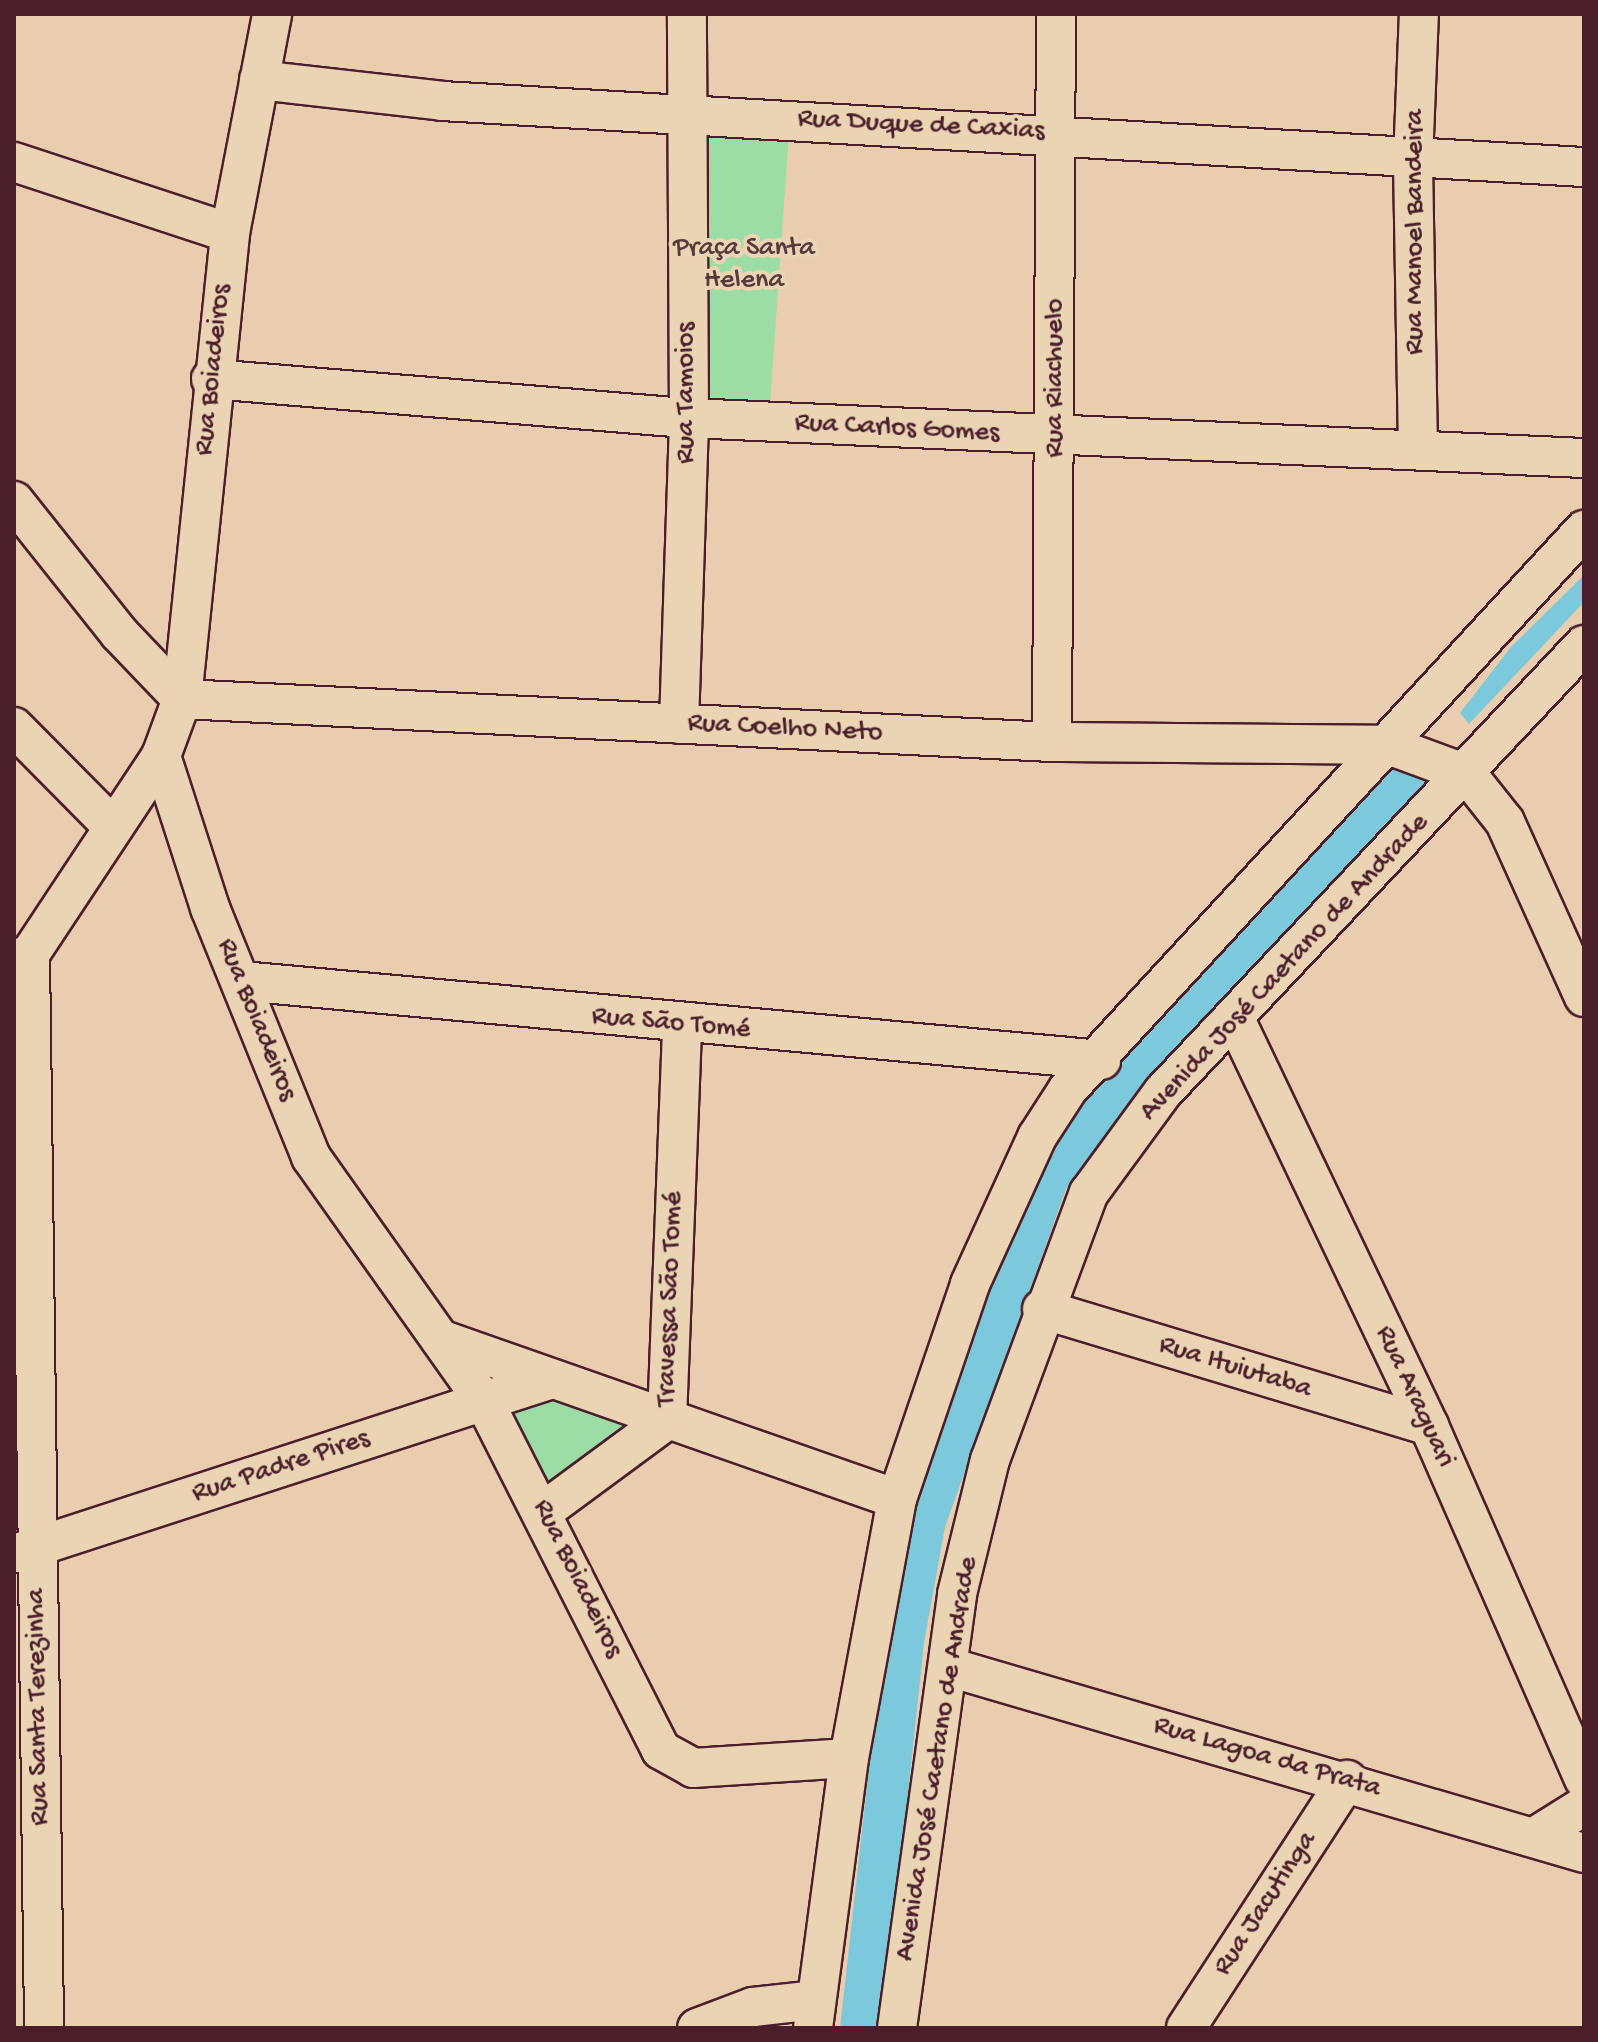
<!DOCTYPE html>
<html>
<head>
<meta charset="utf-8">
<style>
  body { margin:0 }
  #map { position:relative; width:1598px; height:2042px; overflow:hidden; background:#eacdae; font-family:"Gochi Hand",sans-serif }
  div>[style] { position:absolute }
  [style*='--x'] { left:calc(var(--x)*1px); top:calc(var(--y)*1px); width:calc(var(--w)*1px); rotate:calc(var(--a)*1deg) }
  .green>* { inset:0; background:#9cdca5; transform-origin:0 0 }
  .water>* { inset:0; background:#7dc9dc }
  .roads { filter:drop-shadow(2px 0 #4a1f2b) drop-shadow(-2px 0 #4a1f2b) drop-shadow(0 2px #4a1f2b) drop-shadow(0 -2px #4a1f2b) }
  .street>* { height:38px; margin:-19px; padding:0 19px; transform-origin:19px; border-radius:19px; background:#ebd4b4 }
  span { translate:-50% -50%; white-space:nowrap; text-align:center; line-height:1.15; -webkit-text-stroke:8px #ebd4b4; paint-order:stroke }
  .street-label { font-size:28px; color:#4a1f2b }
  .park-label { font-size:28px; color:#563b3d }
  .frame { position:absolute; inset:0; border:16px solid #4a1f2b; pointer-events:none }
</style>
</head>
<body>
<div id="map">
  <div class="green">
    <div style="left:694px;top:129px;width:95px;height:269px;rotate:4deg"></div>
    <div style="clip-path:polygon(548px 1389px,645px 1422px,548px 1497px,494px 1405px)"></div>
  </div>
  <div class="water">
    <div style="clip-path:polygon(1584px 575px,1584px 602px,1469px 724px,1460px 713px,1511px 647px)"></div>
    <div style="clip-path:polygon(1393px 754px,1441px 766px,1066px 1189px,945px 1527px,924px 1643px,883px 2028px,840px 2028px,887px 1607px,907px 1509px,1005px 1241px,1076px 1112px)"></div>
  </div>
  <div class="roads">
    <div class="street">
      <div style="--x:259;--y:80;--w:184;--a:6.5"></div>
      <div style="--x:442;--y:101;--w:1144;--a:3.31"></div>
      <div style="--x:14;--y:162;--w:227;--a:18.2"></div>
      <div style="--x:211;--y:379;--w:480;--a:4.7"></div>
      <div style="--x:689;--y:418;--w:896;--a:2.56"></div>
      <div style="--x:1418;--y:449;--w:288;--a:-91"></div>
      <div style="--x:1413;--y:161;--w:147;--a:-87.7"></div>
      <div style="--x:14;--y:501;--w:169;--a:51.5"></div>
      <div style="--x:119;--y:633;--w:91;--a:46.3"></div>
      <div style="--x:182;--y:699;--w:871;--a:2.83"></div>
      <div style="--x:1052;--y:742;--w:336;--a:0.5"></div>
      <div style="--x:1388;--y:745;--w:84;--a:20.2"></div>
      <div style="--x:1467;--y:774;--w:61;--a:51.6"></div>
      <div style="--x:1505;--y:822;--w:192;--a:65.7"></div>
      <div style="--x:679;--y:724;--w:306;--a:-88.1"></div>
      <div style="--x:689;--y:418;--w:404;--a:-90.3"></div>
      <div style="--x:14;--y:727;--w:141;--a:45.3"></div>
      <div style="--x:1052;--y:742;--w:728;--a:-89.69"></div>
      <div style="--x:161;--y:756;--w:160;--a:72.1"></div>
      <div style="--x:210;--y:908;--w:269;--a:67.9"></div>
      <div style="--x:311;--y:1157;--w:299;--a:54.7"></div>
      <div style="--x:484;--y:1401;--w:391;--a:63.1"></div>
      <div style="--x:661;--y:1750;--w:37;--a:29"></div>
      <div style="--x:693;--y:1768;--w:156;--a:-3.7"></div>
      <div style="--x:30;--y:954;--w:1074;--a:89.25"></div>
      <div style="--x:14;--y:960;--w:17;--a:-21"></div>
      <div style="--x:30;--y:954;--w:237;--a:-56.5"></div>
      <div style="--x:161;--y:756;--w:61;--a:-69.8"></div>
      <div style="--x:182;--y:699;--w:468;--a:-84.1"></div>
      <div style="--x:230;--y:233;--w:223;--a:-79.1"></div>
      <div style="--x:242;--y:981;--w:863;--a:5.25"></div>
      <div style="--x:1235;--y:1019;--w:451;--a:64.5"></div>
      <div style="--x:1429;--y:1426;--w:386;--a:66.3"></div>
      <div style="--x:1042;--y:1309;--w:404;--a:16.8"></div>
      <div style="--x:440;--y:1339;--w:484;--a:19.3"></div>
      <div style="--x:545;--y:1510;--w:152;--a:-36.4"></div>
      <div style="--x:667;--y:1420;--w:394;--a:-87.8"></div>
      <div style="--x:17;--y:1553;--w:559;--a:-18.01"></div>
      <div style="--x:949;--y:1667;--w:662;--a:16.33"></div>
      <div style="--x:1536;--y:1836;--w:57;--a:-32"></div>
      <div style="--x:697;--y:2028;--w:60;--a:-20.6"></div>
      <div style="--x:753;--y:2007;--w:62;--a:-6.4"></div>
      <div style="--x:813;--y:2028;--w:272;--a:-82.4"></div>
      <div style="--x:849;--y:1758;--w:263;--a:-79.5"></div>
      <div style="--x:897;--y:1499;--w:227;--a:-71.2"></div>
      <div style="--x:970;--y:1284;--w:162;--a:-65.5"></div>
      <div style="--x:1037;--y:1137;--w:57;--a:-57.1"></div>
      <div style="--x:1068;--y:1089;--w:761;--a:-47.29"></div>
      <div style="--x:897;--y:2028;--w:438;--a:-82.1"></div>
      <div style="--x:957;--y:1594;--w:138;--a:-76.2"></div>
      <div style="--x:990;--y:1460;--w:285;--a:-69.7"></div>
      <div style="--x:1089;--y:1193;--w:125;--a:-53.8"></div>
      <div style="--x:1163;--y:1092;--w:614;--a:-46.72"></div>
      <div style="--x:1186;--y:2028;--w:296;--a:-57"></div>
    </div>
  </div>
  <div class="street-label">
    <span style="left:921px;top:126px;rotate:3deg">Rua Duque de Caxias</span>
    <span style="left:1416px;top:232px;rotate:-90deg">Rua Manoel Bandeira</span>
    <span style="left:214px;top:370px;rotate:-84deg">Rua Boiadeiros</span>
    <span style="left:1056px;top:378px;rotate:-90deg">Rua Riachuelo</span>
    <span style="left:687px;top:393px;rotate:-90deg">Rua Tamoios</span>
    <span style="left:897px;top:429px;rotate:3deg">Rua Carlos Gomes</span>
    <span style="left:785px;top:729px;rotate:3deg">Rua Coelho Neto</span>
    <span style="left:1285px;top:968px;rotate:-47deg">Avenida José Caetano de Andrade</span>
    <span style="left:256px;top:1020px;rotate:68deg">Rua Boiadeiros</span>
    <span style="left:671px;top:1024px;rotate:5deg">Rua São Tomé</span>
    <span style="left:671px;top:1299px;rotate:-88deg">Travessa São Tomé</span>
    <span style="left:1235px;top:1368px;rotate:17deg">Rua Ituiutaba</span>
    <span style="left:1414px;top:1397px;rotate:65deg">Rua Araguari</span>
    <span style="left:281px;top:1467px;rotate:-18deg">Rua Padre Pires</span>
    <span style="left:577px;top:1579px;rotate:64deg">Rua Boiadeiros</span>
    <span style="left:39px;top:1707px;rotate:-91deg">Rua Santa Terezinha</span>
    <span style="left:1267px;top:1758px;rotate:16deg">Rua Lagoa da Prata</span>
    <span style="left:938px;top:1759px;rotate:-81deg">Avenida José Caetano de Andrade</span>
    <span style="left:1266px;top:1904px;rotate:-57deg">Rua Jacutinga</span>
  </div>
  <div class="park-label">
    <span style="left:744px;top:265px">Praça Santa<br>Helena</span>
  </div>
  <div class="frame"></div>
</div>
</body>
</html>
